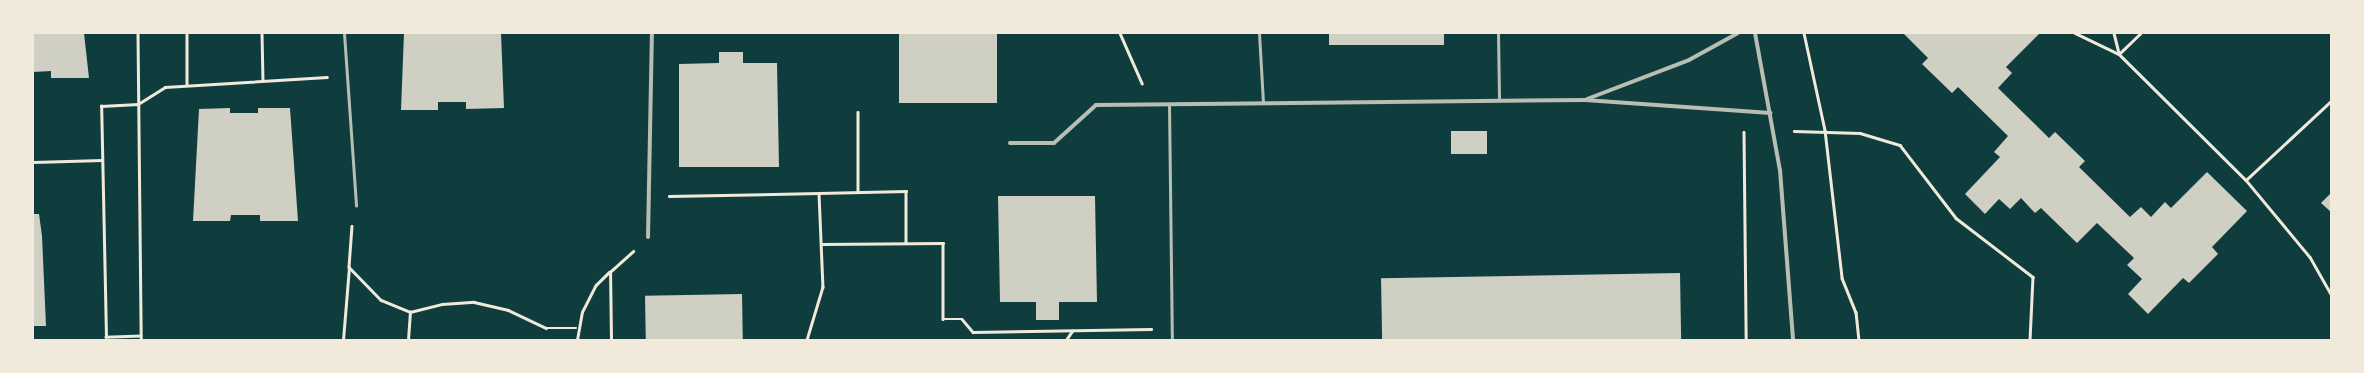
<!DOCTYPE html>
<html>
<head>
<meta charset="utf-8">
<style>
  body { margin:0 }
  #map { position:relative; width:2364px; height:373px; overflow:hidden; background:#0f3d3e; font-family:Montserrat,sans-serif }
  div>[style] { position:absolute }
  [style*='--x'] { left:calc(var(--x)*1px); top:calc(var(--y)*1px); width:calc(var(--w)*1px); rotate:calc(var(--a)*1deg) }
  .building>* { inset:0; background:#cfcfc3; transform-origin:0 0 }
  .path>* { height:2.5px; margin:-1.25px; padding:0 1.25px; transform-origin:1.25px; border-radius:1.25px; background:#f1e9da }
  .service>* { height:3px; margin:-1.5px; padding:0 1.5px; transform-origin:1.5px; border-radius:1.5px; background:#b8beb3 }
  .minor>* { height:4px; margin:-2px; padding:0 2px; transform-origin:2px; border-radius:2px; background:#b8beb3 }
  span { translate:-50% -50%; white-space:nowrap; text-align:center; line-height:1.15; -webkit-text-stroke:3.5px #f1e9da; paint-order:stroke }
  .frame { position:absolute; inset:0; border:34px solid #f1e9da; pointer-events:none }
</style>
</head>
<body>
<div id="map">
  <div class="building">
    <div style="clip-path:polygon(33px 33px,84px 33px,89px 78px,51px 78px,51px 71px,33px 72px)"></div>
    <div style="clip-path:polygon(404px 33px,501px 33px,504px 108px,466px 109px,466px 102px,438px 102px,438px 110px,401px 110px)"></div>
    <div style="left:899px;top:33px;width:98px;height:70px"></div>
    <div style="left:1329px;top:33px;width:115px;height:12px"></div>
    <div style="clip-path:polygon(1903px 33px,2040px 33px,2006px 67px,2012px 73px,1998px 88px,2049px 138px,2055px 132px,2085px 161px,2079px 167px,2130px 217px,2141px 207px,2151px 217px,2165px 202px,2171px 208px,2207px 172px,2247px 211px,2212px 247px,2218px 254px,2189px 283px,2183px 278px,2148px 314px,2128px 294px,2142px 279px,2127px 265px,2134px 258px,2097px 223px,2077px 243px,2041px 208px,2035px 213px,2021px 198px,2010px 209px,1999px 199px,1985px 214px,1965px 194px,2000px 157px,1994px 152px,2008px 136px,1958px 87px,1952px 93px,1922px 64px,1928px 58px)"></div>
    <div style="clip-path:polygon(719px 52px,743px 52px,743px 63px,777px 63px,779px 167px,679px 167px,679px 64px,719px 63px)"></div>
    <div style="clip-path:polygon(230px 108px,230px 113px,258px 113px,258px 108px,290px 108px,298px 221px,260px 221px,260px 215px,231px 215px,230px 221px,193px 221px,199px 109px)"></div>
    <div style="left:1451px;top:131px;width:36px;height:23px"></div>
    <div style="clip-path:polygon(2331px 193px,2331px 212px,2321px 203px)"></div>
    <div style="clip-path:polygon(998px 196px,1095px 196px,1097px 302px,1059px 302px,1059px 320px,1036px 320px,1036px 302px,1000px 302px)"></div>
    <div style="clip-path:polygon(33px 214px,39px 214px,42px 236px,46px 326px,33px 326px)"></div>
    <div style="left:1680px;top:273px;width:67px;height:299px;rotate:89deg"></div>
    <div style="left:742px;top:294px;width:46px;height:97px;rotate:89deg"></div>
  </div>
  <div class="path">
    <div style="--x:138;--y:33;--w:307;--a:89.4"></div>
    <div style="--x:187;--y:33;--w:52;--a:90"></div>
    <div style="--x:262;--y:33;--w:47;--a:88.8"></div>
    <div style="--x:1120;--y:33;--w:55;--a:66.3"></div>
    <div style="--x:1804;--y:33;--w:99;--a:77.8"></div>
    <div style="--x:1825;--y:130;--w:149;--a:83.4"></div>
    <div style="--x:1842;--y:278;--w:37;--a:68"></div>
    <div style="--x:1856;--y:312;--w:28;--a:84"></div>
    <div style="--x:2075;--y:33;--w:49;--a:25.5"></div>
    <div style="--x:2119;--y:54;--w:179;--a:44.8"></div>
    <div style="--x:2246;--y:180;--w:100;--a:50.3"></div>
    <div style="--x:2310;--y:257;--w:43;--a:60.4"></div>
    <div style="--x:2114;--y:33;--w:21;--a:76"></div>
    <div style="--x:2119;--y:54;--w:30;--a:-44"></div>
    <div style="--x:858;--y:112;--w:80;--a:90"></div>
    <div style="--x:1794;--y:131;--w:66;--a:1.7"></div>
    <div style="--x:1860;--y:133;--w:42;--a:16.7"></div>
    <div style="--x:1900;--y:145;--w:92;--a:52.5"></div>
    <div style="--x:1956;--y:218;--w:97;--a:37.5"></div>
    <div style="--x:2033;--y:277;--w:63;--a:92.7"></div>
    <div style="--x:1744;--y:132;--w:208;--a:89.4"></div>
    <div style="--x:33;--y:162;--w:69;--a:-1.7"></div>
    <div style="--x:2246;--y:180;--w:116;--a:-42.9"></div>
    <div style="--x:819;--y:193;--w:87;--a:-1.3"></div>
    <div style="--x:906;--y:191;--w:52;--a:90"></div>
    <div style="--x:669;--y:196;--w:150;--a:-1.1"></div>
    <div style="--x:819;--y:193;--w:94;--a:87.6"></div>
    <div style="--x:823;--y:287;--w:55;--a:106.8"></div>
    <div style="--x:352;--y:226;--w:41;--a:94.2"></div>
    <div style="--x:349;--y:267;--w:46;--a:45.9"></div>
    <div style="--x:381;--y:300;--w:31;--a:22"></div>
    <div style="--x:410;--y:312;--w:33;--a:-14"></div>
    <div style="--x:442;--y:304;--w:32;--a:-4"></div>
    <div style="--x:474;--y:302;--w:35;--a:13"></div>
    <div style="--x:508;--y:310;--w:42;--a:25.3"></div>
    <div style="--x:546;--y:328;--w:30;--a:0"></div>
    <div style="--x:822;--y:244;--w:121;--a:-0.5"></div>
    <div style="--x:943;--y:243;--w:76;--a:90"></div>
    <div style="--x:943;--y:319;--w:19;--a:0"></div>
    <div style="--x:962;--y:319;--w:17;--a:50"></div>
    <div style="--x:973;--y:332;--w:178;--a:-1"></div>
    <div style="--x:141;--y:336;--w:35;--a:178"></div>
    <div style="--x:106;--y:337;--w:231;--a:-91.2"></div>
    <div style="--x:101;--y:106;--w:37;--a:-3"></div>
    <div style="--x:138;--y:104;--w:32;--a:-32"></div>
    <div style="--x:165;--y:87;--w:162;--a:-3.5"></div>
    <div style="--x:343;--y:340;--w:73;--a:-85.3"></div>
    <div style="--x:408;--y:340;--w:28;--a:-86"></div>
    <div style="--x:577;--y:340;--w:28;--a:-80"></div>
    <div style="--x:582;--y:312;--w:30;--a:-63"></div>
    <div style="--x:596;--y:285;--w:18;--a:-45"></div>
    <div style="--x:611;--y:340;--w:68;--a:-90.8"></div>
    <div style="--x:610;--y:272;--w:31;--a:-42"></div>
    <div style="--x:1066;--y:340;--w:11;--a:-56"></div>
  </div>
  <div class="service">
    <div style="--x:344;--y:33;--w:173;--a:86"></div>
    <div style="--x:1259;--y:33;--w:70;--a:86.7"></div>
    <div style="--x:1498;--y:33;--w:67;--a:89.1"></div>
    <div style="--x:1169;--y:104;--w:236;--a:89.3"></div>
  </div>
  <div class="minor">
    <div style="--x:1755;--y:33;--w:139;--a:79.7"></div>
    <div style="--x:1780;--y:170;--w:170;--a:85.6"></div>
    <div style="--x:1587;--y:99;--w:109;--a:-20.9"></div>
    <div style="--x:1689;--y:60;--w:56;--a:-28.9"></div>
    <div style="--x:1010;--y:143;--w:44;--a:0"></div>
    <div style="--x:1054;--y:143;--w:57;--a:-42.1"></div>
    <div style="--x:1096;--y:105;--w:489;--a:-0.6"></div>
    <div style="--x:1585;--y:100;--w:186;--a:4"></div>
    <div style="--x:648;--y:237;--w:204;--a:-88.9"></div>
  </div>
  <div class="frame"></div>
</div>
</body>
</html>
